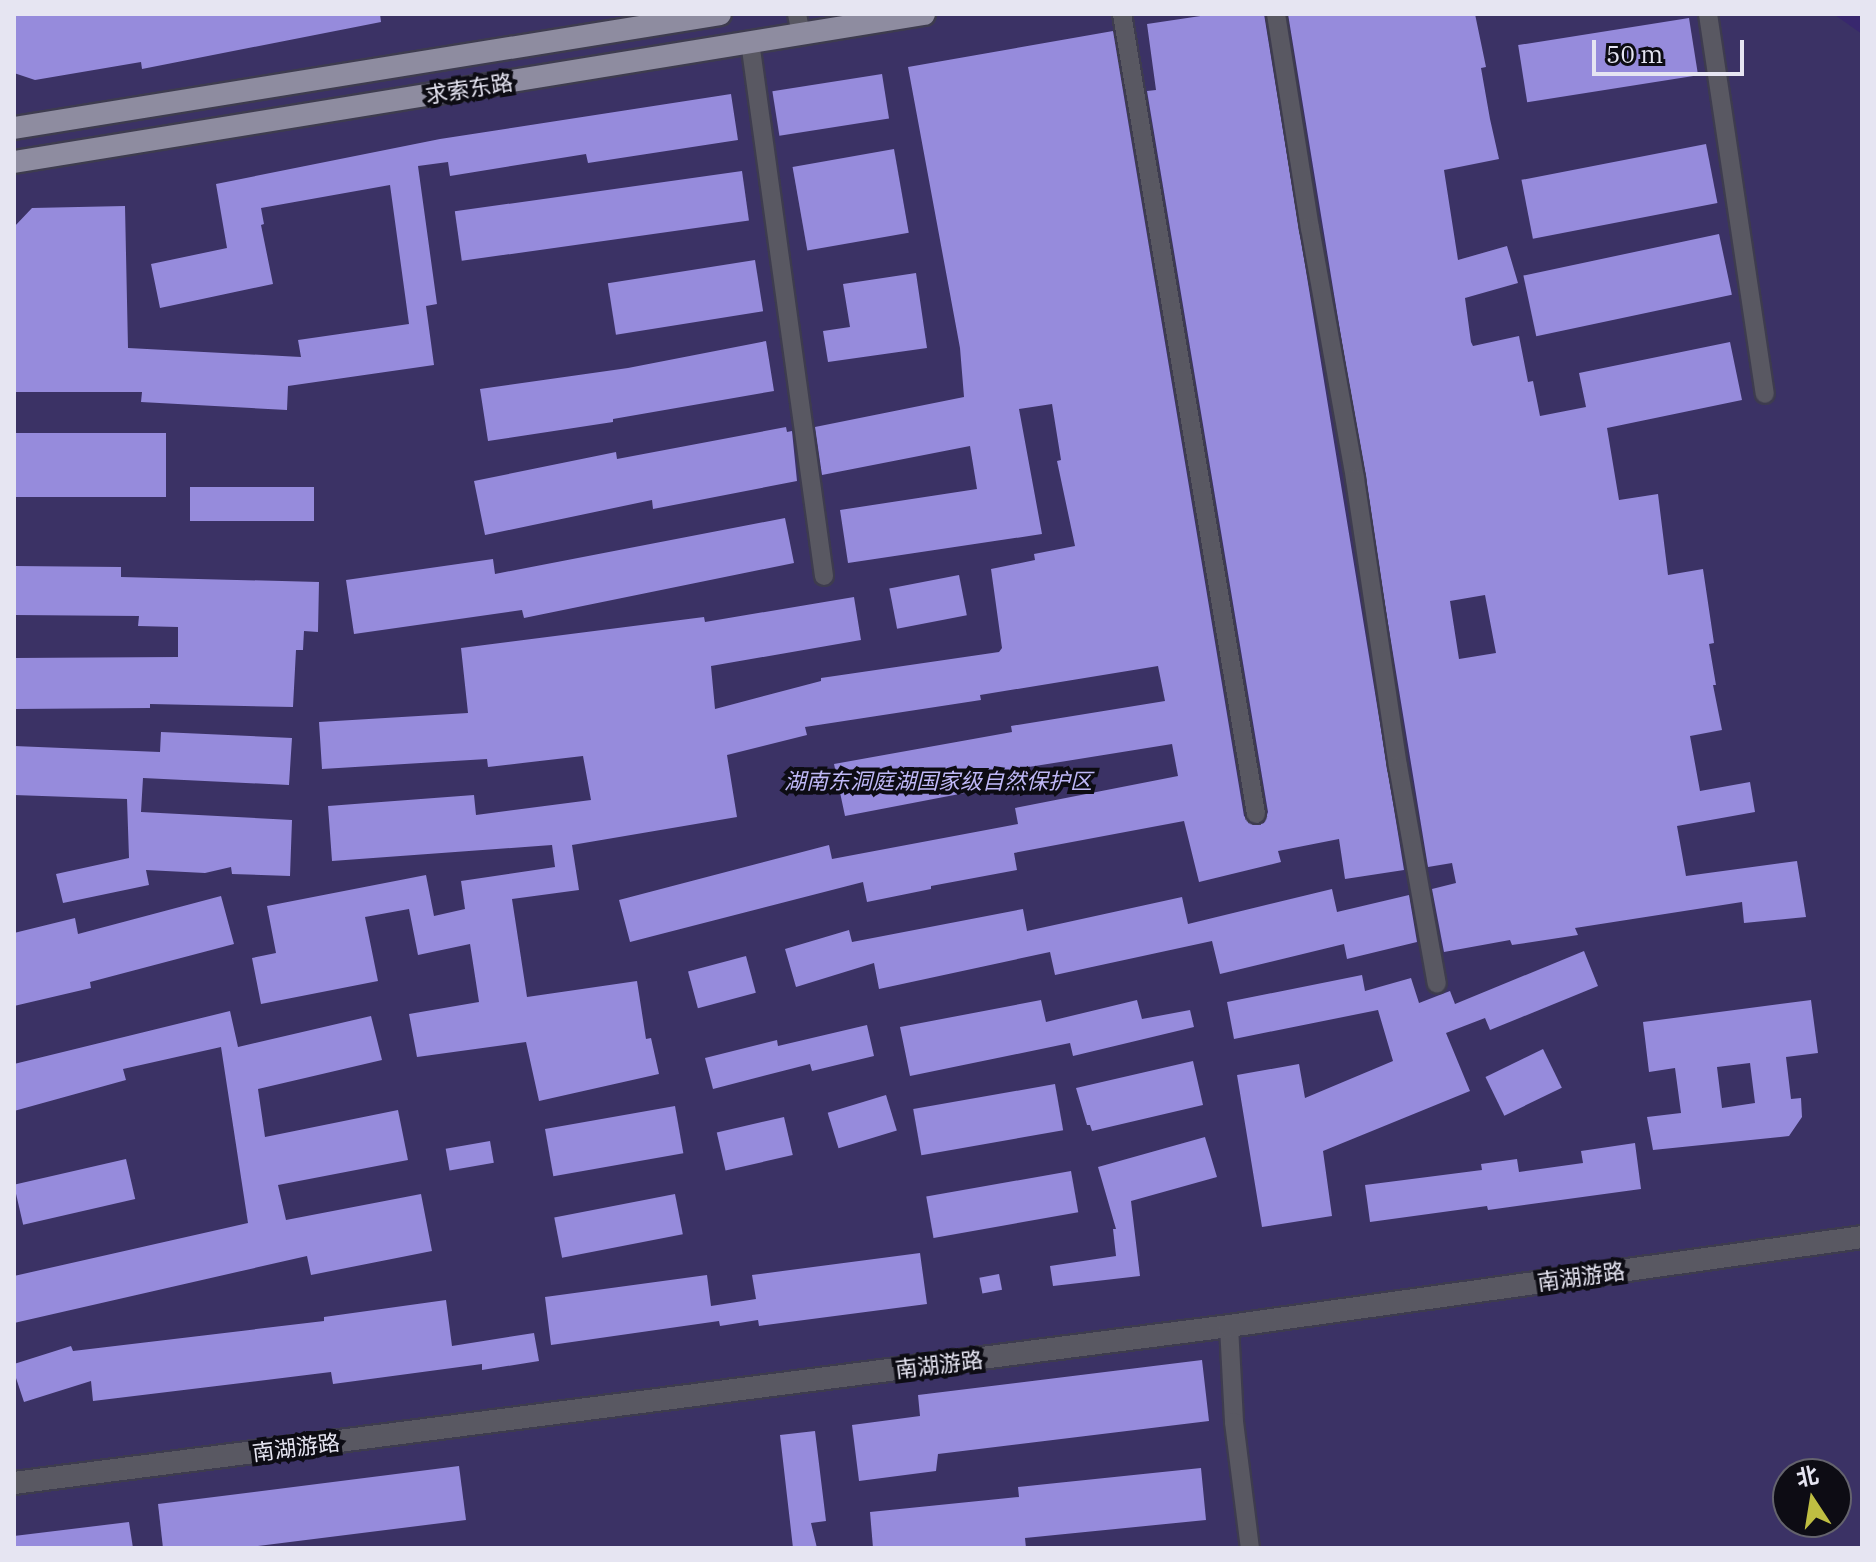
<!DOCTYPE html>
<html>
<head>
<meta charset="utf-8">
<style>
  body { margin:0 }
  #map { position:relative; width:1876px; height:1562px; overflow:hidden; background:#232134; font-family:"IBM Plex Serif","Noto Sans SC",serif }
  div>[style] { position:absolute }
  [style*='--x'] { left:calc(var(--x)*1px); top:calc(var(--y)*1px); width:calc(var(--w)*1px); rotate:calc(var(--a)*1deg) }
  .green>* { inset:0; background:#3b3265 }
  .water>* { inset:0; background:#38276e }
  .building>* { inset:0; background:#968bdc; transform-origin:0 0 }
  .roads { filter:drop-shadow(2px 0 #3e3c4f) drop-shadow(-2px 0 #3e3c4f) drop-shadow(0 2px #3e3c4f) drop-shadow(0 -2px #3e3c4f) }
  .minor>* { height:18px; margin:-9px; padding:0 9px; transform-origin:9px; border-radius:9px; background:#595862 }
  .tertiary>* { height:22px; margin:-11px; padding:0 11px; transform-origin:11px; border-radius:11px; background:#595862 }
  .primary>* { height:22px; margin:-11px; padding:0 11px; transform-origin:11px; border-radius:11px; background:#8e8ca0 }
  span { translate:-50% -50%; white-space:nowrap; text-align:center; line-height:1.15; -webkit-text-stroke:8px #0d0c14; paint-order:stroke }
  .street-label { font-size:22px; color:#e6e5f2 }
  .park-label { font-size:22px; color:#bfb8f7; font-style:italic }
  .frame { position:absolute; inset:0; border:16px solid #e6e5f2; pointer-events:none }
  .north { position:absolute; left:1772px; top:1458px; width:80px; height:80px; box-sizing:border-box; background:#0d0c14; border:2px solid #64636d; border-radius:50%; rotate:348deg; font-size:22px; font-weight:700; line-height:32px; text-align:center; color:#e6e5f2 }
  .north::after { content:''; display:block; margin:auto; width:28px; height:36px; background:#bfbe42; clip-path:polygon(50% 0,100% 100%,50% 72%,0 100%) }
  .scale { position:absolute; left:1592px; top:40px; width:152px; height:36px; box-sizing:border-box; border:4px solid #e6e5f2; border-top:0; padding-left:10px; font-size:24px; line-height:28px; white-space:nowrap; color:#e6e5f2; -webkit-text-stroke:6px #0d0c14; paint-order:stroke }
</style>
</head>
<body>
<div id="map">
  <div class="green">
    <div style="clip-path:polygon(evenodd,14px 14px,1862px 14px,1862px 1548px,14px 1548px,14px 14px,1788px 1474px,1836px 1474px,1836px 1522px,1788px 1522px,1788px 1474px)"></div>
  </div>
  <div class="water">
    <div style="clip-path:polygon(1835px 14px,1862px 14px,1862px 34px,1835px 15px)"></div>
  </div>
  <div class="building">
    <div style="clip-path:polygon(14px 14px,380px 14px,381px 22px,142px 69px,141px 62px,35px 80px,14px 73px)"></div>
    <div style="clip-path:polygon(1214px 14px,1264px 14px,1404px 870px,1345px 879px,1339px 839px,1278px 851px,1281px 862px,1199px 882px,1184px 821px,1014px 853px,1017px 870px,931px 886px,931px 889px,867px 902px,863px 882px,630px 942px,619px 900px,829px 845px,832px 859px,1018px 824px,1015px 808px,1178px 776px,1172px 744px,998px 772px,1001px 786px,845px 816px,834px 764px,1012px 732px,1011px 726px,1165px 701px,1158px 666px,980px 695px,981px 700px,805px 727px,807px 735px,727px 755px,737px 817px,572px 845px,579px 890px,512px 899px,527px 997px,637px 981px,646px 1039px,651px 1038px,659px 1074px,539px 1101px,526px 1042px,417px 1057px,409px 1014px,479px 1002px,470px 944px,418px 955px,409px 909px,365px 917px,378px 981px,261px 1004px,252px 958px,276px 953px,267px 906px,426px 875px,434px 916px,465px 909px,461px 881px,555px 867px,552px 845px,332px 861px,328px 806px,474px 795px,476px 815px,591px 800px,583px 756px,488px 767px,487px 759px,322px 769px,319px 722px,468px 713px,461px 648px,704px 617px,705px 622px,854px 597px,861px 640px,711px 666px,715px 709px,821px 681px,821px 678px,999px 652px,1002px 648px,991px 569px,1035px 560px,1034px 554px,1075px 546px,1057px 461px,1061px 460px,1052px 404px,1019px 409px,1042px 534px,848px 563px,840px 510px,977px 489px,970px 446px,822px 475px,815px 427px,964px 397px,960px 348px,908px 67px,1113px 31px,1244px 816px,1253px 825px,1264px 823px,1268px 812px,1147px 91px,1156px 90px,1147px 24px)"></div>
    <div style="clip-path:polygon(evenodd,1288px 14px,1475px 14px,1486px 67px,1481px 68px,1490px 119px,1499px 159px,1444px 170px,1458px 260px,1507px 246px,1518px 283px,1465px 298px,1471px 342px,1473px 346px,1519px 336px,1528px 382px,1533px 381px,1540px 416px,1586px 407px,1579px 373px,1730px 342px,1742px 400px,1607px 428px,1619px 500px,1658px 494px,1668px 575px,1703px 569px,1714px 643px,1709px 644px,1716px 685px,1713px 685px,1722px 730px,1690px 736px,1700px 791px,1750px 782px,1755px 812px,1677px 826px,1686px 876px,1797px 861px,1806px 917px,1744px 923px,1742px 902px,1575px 928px,1578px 935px,1512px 945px,1510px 940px,1444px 952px,1432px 889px,1456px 883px,1452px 863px,1428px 867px,1288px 14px,1485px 595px,1496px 653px,1459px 659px,1450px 601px,1485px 595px)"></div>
    <div style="left:1689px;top:18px;width:58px;height:173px;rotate:81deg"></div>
    <div style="left:882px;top:74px;width:45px;height:111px;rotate:81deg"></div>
    <div style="clip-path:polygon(731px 94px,738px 140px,588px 163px,586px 154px,450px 176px,448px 162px,418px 166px,437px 304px,426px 306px,434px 365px,288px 386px,287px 410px,141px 402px,142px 392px,14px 392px,14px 227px,32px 208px,125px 206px,128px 348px,301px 357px,298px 340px,409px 324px,390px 185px,261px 208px,264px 224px,261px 225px,273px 284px,160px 308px,151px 264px,227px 248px,216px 184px,440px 139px)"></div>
    <div style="left:1706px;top:144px;width:60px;height:188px;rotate:79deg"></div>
    <div style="left:894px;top:149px;width:85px;height:103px;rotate:80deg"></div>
    <div style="left:742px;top:171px;width:50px;height:290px;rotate:82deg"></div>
    <div style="left:1719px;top:234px;width:62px;height:200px;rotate:78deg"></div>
    <div style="left:755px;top:260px;width:52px;height:149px;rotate:81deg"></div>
    <div style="clip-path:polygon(916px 273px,927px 348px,828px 362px,823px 331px,850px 327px,843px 284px)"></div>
    <div style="clip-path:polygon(766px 341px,774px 391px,613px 419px,613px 422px,488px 441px,480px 389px,628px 368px)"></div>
    <div style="clip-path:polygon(786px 427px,787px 432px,792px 431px,797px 481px,653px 509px,652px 500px,485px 535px,474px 481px,616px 452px,617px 459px)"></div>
    <div style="left:166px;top:433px;width:64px;height:152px;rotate:90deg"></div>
    <div style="left:190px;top:487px;width:124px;height:34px"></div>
    <div style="clip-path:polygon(785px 518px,794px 563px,524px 618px,522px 610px,354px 634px,346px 580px,493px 559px,495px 574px)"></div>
    <div style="clip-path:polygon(14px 566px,121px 567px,121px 577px,319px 582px,318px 632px,304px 631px,303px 650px,296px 650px,293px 707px,150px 704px,150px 708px,14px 709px,14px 658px,178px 657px,178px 627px,138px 626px,139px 616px,14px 615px)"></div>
    <div style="left:959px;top:575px;width:41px;height:71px;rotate:79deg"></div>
    <div style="clip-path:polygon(161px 732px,292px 738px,289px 785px,143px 778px,141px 812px,292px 820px,290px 876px,232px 874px,231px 867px,205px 873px,146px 870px,149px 885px,63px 903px,56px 874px,129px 858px,127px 799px,14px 795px,14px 746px,160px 752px)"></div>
    <div style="clip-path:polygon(1332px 889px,1337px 912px,1409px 895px,1417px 942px,1347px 959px,1344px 944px,1220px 974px,1212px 941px,1055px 975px,1050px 952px,879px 989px,874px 963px,796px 987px,785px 949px,849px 930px,852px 942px,1023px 909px,1027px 931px,1182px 897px,1188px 924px)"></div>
    <div style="clip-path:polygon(221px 896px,234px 944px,90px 982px,91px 988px,14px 1006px,14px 933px,75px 918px,78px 934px)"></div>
    <div style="clip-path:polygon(1584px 951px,1598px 986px,1490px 1030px,1485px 1018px,1446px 1033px,1470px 1091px,1323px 1151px,1332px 1216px,1262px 1227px,1237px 1075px,1299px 1064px,1305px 1098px,1393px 1061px,1378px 1010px,1234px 1039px,1227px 1002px,1362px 975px,1365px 991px,1411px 978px,1419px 1003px,1450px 991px,1455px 1004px)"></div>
    <div style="left:746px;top:956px;width:38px;height:60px;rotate:75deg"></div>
    <div style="clip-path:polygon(1041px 1000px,1046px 1022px,1137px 1000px,1142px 1019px,1190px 1010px,1194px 1027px,1073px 1056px,1070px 1043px,910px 1076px,900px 1027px)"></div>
    <div style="clip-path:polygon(evenodd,1811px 1000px,1818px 1053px,1786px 1057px,1791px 1099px,1801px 1098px,1802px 1117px,1789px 1136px,1653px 1150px,1647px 1117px,1681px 1113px,1675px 1068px,1649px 1072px,1643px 1022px,1811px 1000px,1750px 1063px,1755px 1103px,1722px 1108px,1717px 1067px,1750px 1063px)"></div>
    <div style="clip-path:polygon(230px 1011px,238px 1047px,371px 1016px,382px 1060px,258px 1089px,265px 1137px,398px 1110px,408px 1160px,278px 1185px,286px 1220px,421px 1194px,432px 1251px,311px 1275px,307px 1256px,14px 1323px,14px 1276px,248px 1223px,221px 1047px,123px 1069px,126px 1080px,14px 1111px,14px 1064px)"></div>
    <div style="clip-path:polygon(867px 1025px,874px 1056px,812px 1071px,810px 1064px,713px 1089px,705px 1058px,777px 1040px,778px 1046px)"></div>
    <div style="left:1543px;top:1049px;width:43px;height:64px;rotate:64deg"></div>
    <div style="clip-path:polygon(1193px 1061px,1203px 1105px,1092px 1131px,1090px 1125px,1087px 1125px,1076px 1088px)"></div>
    <div style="left:1055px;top:1084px;width:47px;height:144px;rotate:80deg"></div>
    <div style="left:886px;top:1095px;width:37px;height:61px;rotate:73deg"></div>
    <div style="left:675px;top:1106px;width:48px;height:132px;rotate:80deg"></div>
    <div style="left:784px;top:1117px;width:39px;height:69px;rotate:77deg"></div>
    <div style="clip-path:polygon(1205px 1137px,1217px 1177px,1131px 1201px,1140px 1276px,1053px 1286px,1050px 1266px,1116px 1256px,1113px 1229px,1116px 1229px,1098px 1167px)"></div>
    <div style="left:490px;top:1141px;width:22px;height:45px;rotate:80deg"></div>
    <div style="clip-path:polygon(1635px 1143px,1641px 1189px,1488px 1210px,1487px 1206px,1370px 1222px,1365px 1185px,1482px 1170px,1481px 1164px,1517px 1159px,1519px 1172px,1583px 1163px,1581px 1151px)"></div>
    <div style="left:126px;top:1159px;width:41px;height:115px;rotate:77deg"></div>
    <div style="left:1071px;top:1171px;width:42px;height:147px;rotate:80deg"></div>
    <div style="left:675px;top:1194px;width:41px;height:123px;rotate:79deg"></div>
    <div style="clip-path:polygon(920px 1253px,927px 1304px,759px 1326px,758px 1320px,720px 1326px,719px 1321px,551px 1345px,545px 1297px,707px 1275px,711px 1306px,756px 1299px,752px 1275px)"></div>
    <div style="left:999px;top:1274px;width:16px;height:20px;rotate:79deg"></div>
    <div style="clip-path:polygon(446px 1300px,452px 1346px,534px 1333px,539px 1361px,482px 1370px,482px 1364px,333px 1384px,331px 1372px,93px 1401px,91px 1381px,24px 1402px,14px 1372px,14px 1364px,71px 1346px,73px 1351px,324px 1321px,324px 1317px)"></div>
    <div style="clip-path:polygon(1202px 1360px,1209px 1421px,938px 1454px,936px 1471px,859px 1481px,852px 1425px,920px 1416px,918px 1395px)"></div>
    <div style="clip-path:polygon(815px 1431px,826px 1521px,811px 1523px,817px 1548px,793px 1548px,780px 1435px)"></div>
    <div style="clip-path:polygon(459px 1466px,466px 1520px,241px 1548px,163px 1548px,158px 1504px)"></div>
    <div style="clip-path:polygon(1201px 1468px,1206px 1520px,1025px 1538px,1026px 1548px,873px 1548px,870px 1512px,1019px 1497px,1018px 1487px)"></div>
    <div style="clip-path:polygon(129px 1522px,133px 1548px,14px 1548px,14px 1536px)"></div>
  </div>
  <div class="roads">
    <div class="minor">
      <div style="--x:797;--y:14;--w:20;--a:79"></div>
      <div style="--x:1122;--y:14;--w:811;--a:80.49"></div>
      <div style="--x:1276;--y:14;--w:217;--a:81"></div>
      <div style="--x:1310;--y:228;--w:255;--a:79.8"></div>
      <div style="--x:1355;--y:479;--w:290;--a:81.5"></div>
      <div style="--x:1398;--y:766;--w:221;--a:79.9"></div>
      <div style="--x:1708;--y:14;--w:384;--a:81.5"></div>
      <div style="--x:750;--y:42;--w:539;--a:82.11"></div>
      <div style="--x:1229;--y:1326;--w:96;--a:87"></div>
      <div style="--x:1234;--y:1422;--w:127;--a:82.8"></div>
    </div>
    <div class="tertiary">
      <div style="--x:14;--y:1483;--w:1225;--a:-7.36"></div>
      <div style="--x:1229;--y:1326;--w:639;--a:-8"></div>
    </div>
    <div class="primary">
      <div style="--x:14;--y:128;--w:715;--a:-9.17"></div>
      <div style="--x:14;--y:162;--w:922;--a:-9.24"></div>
    </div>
  </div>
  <div class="street-label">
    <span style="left:469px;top:88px;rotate:-9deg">求索东路</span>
    <span style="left:1581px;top:1276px;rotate:-8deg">南湖游路</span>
    <span style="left:939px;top:1364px;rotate:-7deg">南湖游路</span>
    <span style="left:296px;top:1447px;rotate:-7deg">南湖游路</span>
  </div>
  <div class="park-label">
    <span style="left:938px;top:781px">湖南东洞庭湖国家级自然保护区</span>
  </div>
  <div class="frame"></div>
  <div class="north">北</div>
  <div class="scale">50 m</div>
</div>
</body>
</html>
